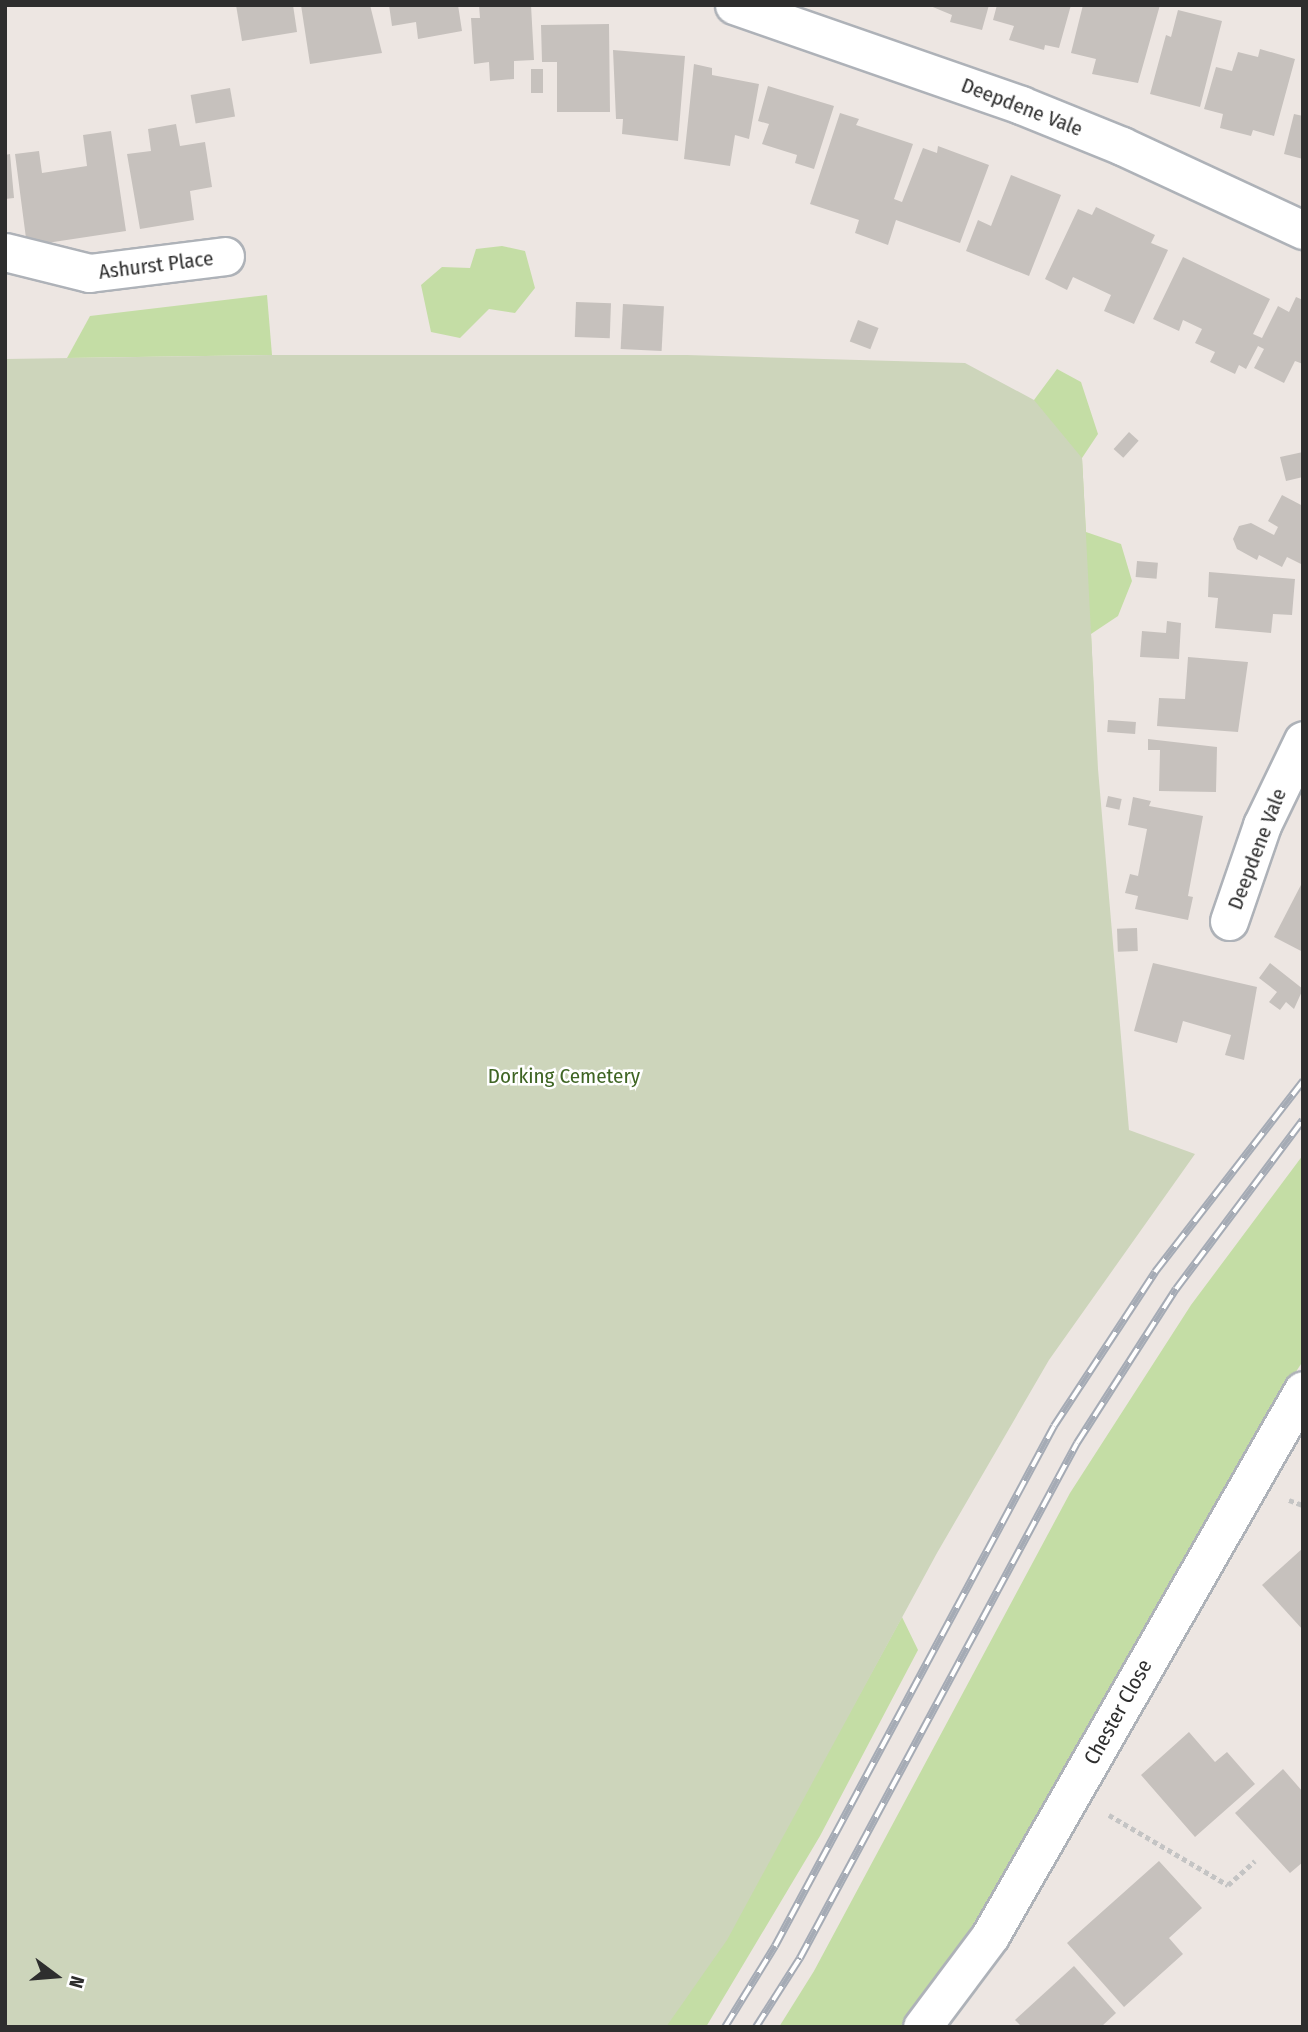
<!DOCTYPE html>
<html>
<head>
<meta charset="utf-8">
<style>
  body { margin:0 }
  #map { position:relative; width:1308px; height:2032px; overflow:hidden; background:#ede6e2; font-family:"Fira Sans Condensed",sans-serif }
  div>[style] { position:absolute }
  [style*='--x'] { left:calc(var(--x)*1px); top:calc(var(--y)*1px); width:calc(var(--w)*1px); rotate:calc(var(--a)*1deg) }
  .green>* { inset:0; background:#c4dda5 }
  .cemetery>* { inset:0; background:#cdd5bb }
  .building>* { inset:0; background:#c6c1bd; transform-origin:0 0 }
  .path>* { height:4.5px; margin-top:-2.25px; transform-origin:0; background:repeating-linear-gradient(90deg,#c4c4c4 0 5px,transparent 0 8.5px) }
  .roads { filter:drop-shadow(2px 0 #aeb2b8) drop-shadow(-2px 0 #aeb2b8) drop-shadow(0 2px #aeb2b8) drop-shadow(0 -2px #aeb2b8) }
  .minor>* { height:37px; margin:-18.5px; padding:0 18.5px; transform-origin:18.5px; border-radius:18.5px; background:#fff }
  .rail>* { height:8px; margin-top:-4px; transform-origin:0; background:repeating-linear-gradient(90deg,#fff 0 16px,#a5abb5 0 32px); box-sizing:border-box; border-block:2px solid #a5abb5 }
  span { translate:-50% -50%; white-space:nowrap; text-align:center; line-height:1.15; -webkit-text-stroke:5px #fff; paint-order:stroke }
  .street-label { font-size:21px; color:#2e2e2e }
  .park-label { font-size:21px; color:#3f6524 }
  .frame { position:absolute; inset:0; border:7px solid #2e2e2e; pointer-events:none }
  .north { position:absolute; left:21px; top:1941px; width:70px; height:70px; -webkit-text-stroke:5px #fff; paint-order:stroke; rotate:106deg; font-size:19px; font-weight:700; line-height:28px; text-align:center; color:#2e2e2e }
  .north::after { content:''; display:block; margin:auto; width:24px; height:32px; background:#2e2e2e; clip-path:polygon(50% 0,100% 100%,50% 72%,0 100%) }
</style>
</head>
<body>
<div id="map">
  <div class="green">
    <div style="clip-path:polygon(502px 246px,525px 251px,535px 288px,515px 313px,489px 309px,460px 338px,431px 332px,421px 285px,442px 267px,470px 268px,476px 249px)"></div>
    <div style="clip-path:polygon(267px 295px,272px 355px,67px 358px,90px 316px)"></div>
    <div style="clip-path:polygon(1057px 369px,1081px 382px,1098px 434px,1082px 458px,1086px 532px,1121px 544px,1132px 581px,1118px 616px,1091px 634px,1094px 696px,1004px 421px,1034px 400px)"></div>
    <div style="clip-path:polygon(1303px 1155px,1303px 1361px,1268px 1414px,1206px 1536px,1060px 1786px,953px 1956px,900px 2027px,779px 2027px,814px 1971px,1070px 1493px,1191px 1305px)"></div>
    <div style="clip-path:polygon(902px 1617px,918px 1650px,820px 1836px,706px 2027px,578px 2027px,828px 1752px)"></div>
  </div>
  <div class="cemetery">
    <div style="clip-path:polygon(272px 355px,687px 355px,965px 363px,1034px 400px,1082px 458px,1098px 769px,1129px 1130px,1195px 1154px,1049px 1360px,937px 1553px,727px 1940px,666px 2027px,5px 2027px,5px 359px)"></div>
  </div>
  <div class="building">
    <div style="clip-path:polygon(236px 5px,293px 5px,297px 32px,242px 41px)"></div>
    <div style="clip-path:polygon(301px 5px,370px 5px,382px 53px,310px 64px)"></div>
    <div style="clip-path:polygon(389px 5px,458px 5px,462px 31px,418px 39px,416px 22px,392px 26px)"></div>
    <div style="clip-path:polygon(479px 5px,531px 5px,534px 60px,514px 61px,514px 79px,490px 81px,489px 62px,474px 64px,471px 18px,480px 18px)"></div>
    <div style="clip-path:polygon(928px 5px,989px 5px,982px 30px,950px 22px,952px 15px)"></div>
    <div style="clip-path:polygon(997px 5px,1071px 5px,1059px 48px,1045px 45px,1044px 50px,1009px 40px,1014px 26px,993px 20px)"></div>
    <div style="clip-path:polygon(1083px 5px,1160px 5px,1138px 83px,1092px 74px,1096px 59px,1071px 53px)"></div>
    <div style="clip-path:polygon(1178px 10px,1222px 21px,1200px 107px,1150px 94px,1166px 35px,1171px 37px)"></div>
    <div style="clip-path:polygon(609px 24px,610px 112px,557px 112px,557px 62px,542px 62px,541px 25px)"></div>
    <div style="clip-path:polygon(1260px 49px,1295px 59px,1274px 136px,1253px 130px,1251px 136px,1220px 128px,1223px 114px,1204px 109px,1216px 67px,1232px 71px,1238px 52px,1258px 57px)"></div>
    <div style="clip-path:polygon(613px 50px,685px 56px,678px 141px,622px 134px,623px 119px,616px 119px)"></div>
    <div style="clip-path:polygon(694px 64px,712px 68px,712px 75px,759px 84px,749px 139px,735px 135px,730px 166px,684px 159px)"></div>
    <div style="left:531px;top:69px;width:12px;height:24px"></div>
    <div style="clip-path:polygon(768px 86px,834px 106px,814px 169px,795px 163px,797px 155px,762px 144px,769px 124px,758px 121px)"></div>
    <div style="left:230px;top:88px;width:29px;height:40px;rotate:80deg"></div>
    <div style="clip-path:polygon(840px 113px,859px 119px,856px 125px,913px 144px,894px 199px,902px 202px,923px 148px,937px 153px,938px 146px,989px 165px,960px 243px,896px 220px,888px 245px,855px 233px,859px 220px,810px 204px)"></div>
    <div style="clip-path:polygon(1294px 114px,1303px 116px,1303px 159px,1284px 154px)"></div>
    <div style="clip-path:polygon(176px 124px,180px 146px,205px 142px,212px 187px,190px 191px,194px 220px,140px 229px,127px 154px,151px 151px,148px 129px)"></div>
    <div style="clip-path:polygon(111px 131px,126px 231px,27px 246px,15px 154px,39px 151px,42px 173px,87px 166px,83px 135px)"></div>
    <div style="clip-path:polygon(10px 154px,14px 198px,5px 199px,5px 155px)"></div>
    <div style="clip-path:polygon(1011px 175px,1061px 195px,1029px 276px,966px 251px,978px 220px,991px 226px)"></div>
    <div style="clip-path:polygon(1096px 207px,1155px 235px,1151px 243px,1168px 250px,1134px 324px,1104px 311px,1111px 295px,1073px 277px,1067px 290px,1045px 279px,1078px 209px,1092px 215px)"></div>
    <div style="clip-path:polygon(1183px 257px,1270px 299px,1253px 334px,1262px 338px,1278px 306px,1289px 312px,1296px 297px,1303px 300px,1303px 364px,1295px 361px,1284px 383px,1254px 368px,1264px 349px,1258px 346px,1246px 369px,1239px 365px,1235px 374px,1210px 362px,1215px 352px,1195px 343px,1202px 329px,1183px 320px,1179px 331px,1153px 319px)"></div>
    <div style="left:576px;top:302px;width:35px;height:35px;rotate:2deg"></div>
    <div style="left:623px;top:304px;width:41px;height:45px;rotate:3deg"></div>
    <div style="left:858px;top:320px;width:22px;height:23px;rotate:21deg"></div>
    <div style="left:1129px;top:432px;width:13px;height:23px;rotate:42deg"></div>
    <div style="clip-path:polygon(1303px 452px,1303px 477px,1286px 481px,1280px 457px)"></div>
    <div style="clip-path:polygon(1282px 495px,1303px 506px,1303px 565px,1287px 557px,1282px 567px,1259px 555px,1257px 560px,1237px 549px,1233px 539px,1239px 526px,1251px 523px,1274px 535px,1278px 527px,1268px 521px)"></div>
    <div style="left:1137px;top:561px;width:21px;height:16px;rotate:5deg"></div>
    <div style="clip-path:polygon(1209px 572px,1295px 579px,1292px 615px,1273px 614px,1271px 633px,1215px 628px,1218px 598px,1208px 597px)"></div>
    <div style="clip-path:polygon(1167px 621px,1181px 623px,1179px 659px,1140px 657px,1142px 631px,1166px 633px)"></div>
    <div style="clip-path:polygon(1188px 657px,1248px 662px,1238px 732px,1157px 726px,1159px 698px,1185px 699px)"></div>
    <div style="left:1108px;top:720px;width:28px;height:12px;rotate:4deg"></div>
    <div style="clip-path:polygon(1148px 739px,1217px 747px,1216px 792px,1159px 791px,1160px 750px,1148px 750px)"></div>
    <div style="left:1108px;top:796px;width:14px;height:11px;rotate:12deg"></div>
    <div style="clip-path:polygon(1133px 797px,1151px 801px,1149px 806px,1203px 816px,1188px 896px,1193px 897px,1188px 920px,1135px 909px,1138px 896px,1125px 893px,1130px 874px,1138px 876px,1147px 829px,1128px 825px)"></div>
    <div style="clip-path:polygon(1303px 881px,1303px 952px,1274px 937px)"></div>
    <div style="left:1137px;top:928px;width:23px;height:20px;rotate:88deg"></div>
    <div style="clip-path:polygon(1153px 963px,1257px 987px,1244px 1060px,1225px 1055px,1231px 1035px,1183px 1021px,1177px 1043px,1134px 1031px)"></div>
    <div style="clip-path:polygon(1270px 963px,1303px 989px,1294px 1009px,1286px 1002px,1280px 1010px,1269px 1002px,1277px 992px,1259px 978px)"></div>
    <div style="clip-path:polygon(1303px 1548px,1303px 1630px,1262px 1585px)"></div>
    <div style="clip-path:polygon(1189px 1732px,1215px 1762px,1227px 1752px,1255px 1784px,1195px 1837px,1141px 1775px)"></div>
    <div style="clip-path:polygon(1283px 1769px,1303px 1792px,1303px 1862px,1290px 1873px,1235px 1813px)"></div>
    <div style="clip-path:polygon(1159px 1861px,1202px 1908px,1169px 1938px,1183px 1954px,1124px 2007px,1067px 1943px)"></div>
    <div style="clip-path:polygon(1074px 1966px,1116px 2013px,1101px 2027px,1022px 2027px,1015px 2020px)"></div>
  </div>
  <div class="path">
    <div style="--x:1289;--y:1500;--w:15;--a:20"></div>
    <div style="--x:1109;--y:1815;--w:138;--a:30.5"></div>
    <div style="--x:1228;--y:1885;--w:36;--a:-42"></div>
  </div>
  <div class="roads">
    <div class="minor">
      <div style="--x:734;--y:5;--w:304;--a:19.2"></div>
      <div style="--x:1021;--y:105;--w:109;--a:22.1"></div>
      <div style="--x:1122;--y:146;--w:200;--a:24.9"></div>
      <div style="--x:5;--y:252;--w:87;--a:14"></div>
      <div style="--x:89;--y:273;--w:137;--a:-7.1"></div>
      <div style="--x:1229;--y:921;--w:102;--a:-71"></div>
      <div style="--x:1262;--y:825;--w:94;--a:-64.2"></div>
      <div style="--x:922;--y:2027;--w:114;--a:-53.2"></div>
      <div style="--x:990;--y:1936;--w:629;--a:-60.18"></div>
    </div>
  </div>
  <div class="rail">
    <div style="--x:725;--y:2027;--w:95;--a:-58.3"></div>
    <div style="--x:775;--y:1946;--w:590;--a:-61.78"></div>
    <div style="--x:1054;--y:1426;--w:184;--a:-56.7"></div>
    <div style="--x:1155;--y:1272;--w:242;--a:-52.2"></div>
    <div style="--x:756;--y:2027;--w:82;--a:-57.5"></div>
    <div style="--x:800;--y:1958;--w:585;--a:-61.73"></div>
    <div style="--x:1077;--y:1443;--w:183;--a:-57.3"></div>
    <div style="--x:1176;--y:1289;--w:211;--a:-53.1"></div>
  </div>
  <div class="street-label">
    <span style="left:1022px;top:107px;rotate:21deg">Deepdene Vale</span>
    <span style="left:156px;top:265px;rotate:-7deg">Ashurst Place</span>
    <span style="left:1257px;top:849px;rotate:-69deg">Deepdene Vale</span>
    <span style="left:1118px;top:1712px;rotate:-61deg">Chester Close</span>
  </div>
  <div class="park-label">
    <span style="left:564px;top:1076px">Dorking Cemetery</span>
  </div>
  <div class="frame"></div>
  <div class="north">N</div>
</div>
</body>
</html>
